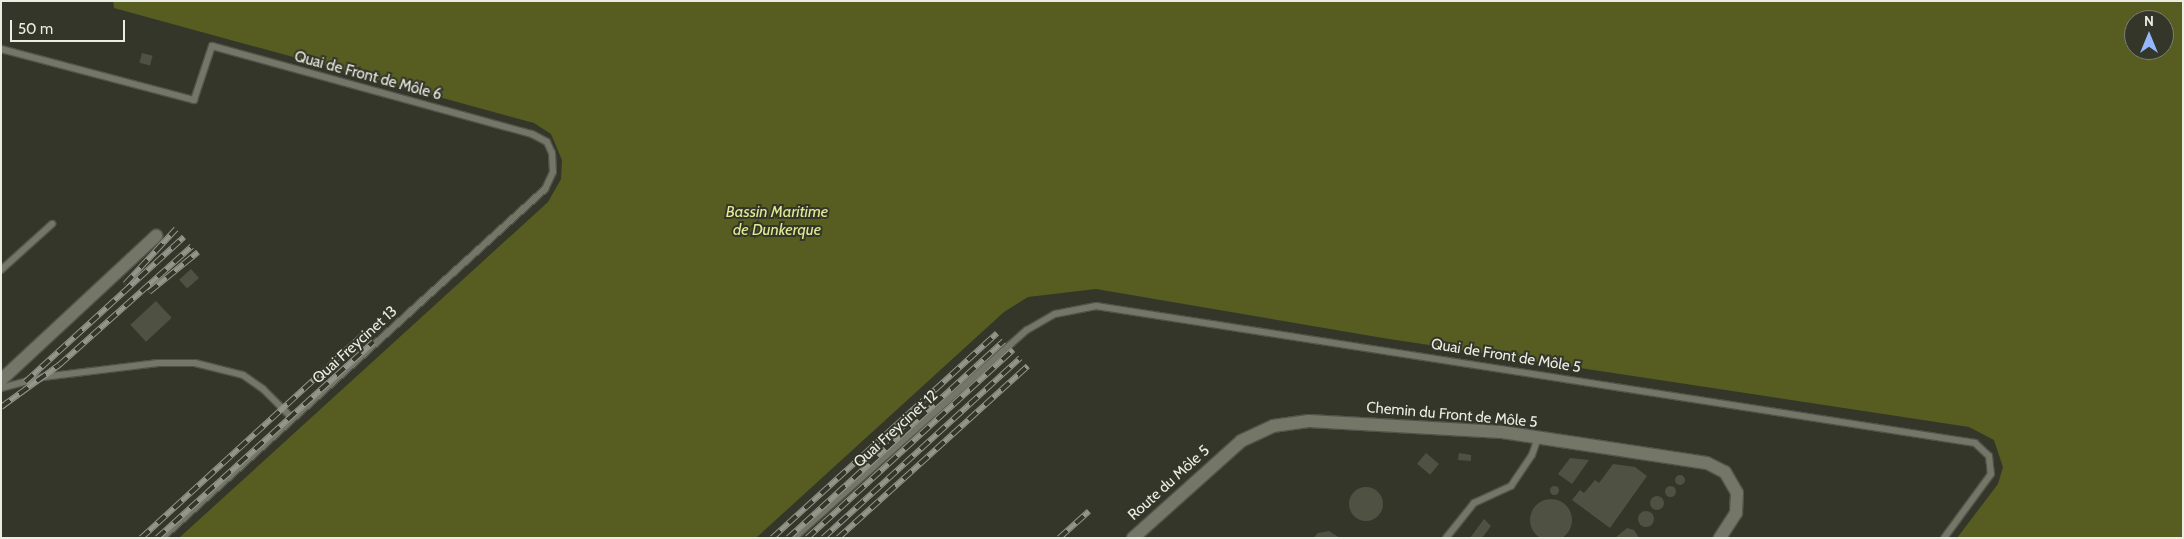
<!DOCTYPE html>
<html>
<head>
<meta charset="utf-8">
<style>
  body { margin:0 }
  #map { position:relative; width:2184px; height:539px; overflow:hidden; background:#343629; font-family:Cabin,sans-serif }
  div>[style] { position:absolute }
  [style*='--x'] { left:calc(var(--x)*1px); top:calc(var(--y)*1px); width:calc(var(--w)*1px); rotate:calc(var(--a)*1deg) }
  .water>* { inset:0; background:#575c21 }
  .building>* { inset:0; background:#4f5143; transform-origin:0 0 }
  .round { border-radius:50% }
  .roads { filter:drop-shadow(1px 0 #525349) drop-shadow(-1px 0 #525349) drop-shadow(0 1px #525349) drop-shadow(0 -1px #525349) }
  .lane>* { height:6px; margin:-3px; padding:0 3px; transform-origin:3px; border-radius:3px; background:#747668 }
  .street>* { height:12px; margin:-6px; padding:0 6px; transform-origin:6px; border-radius:6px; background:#747668 }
  .rail>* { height:5.5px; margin-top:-2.75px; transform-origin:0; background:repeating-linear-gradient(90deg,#343629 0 11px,#94968b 0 22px); box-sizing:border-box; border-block:1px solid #94968b }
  span { translate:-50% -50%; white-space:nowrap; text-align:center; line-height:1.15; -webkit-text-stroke:4px #343629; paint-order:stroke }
  .street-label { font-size:15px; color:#ebede5 }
  .water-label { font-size:16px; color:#e1ec93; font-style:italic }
  .frame { position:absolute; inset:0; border:2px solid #ebede5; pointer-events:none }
  .north { position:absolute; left:2124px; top:10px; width:50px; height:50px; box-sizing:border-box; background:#343629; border:1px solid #7d7f74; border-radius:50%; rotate:0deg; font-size:14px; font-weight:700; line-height:20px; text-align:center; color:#ebede5 }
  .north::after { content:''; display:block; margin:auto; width:18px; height:22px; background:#95b7fd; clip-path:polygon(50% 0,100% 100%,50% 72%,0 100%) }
  .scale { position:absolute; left:10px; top:20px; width:115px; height:22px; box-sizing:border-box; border:2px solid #ebede5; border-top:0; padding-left:6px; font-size:15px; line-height:18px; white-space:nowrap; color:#ebede5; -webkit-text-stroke:4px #343629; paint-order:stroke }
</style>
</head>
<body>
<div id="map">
  <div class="water">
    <div style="clip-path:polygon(evenodd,113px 1px,2183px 1px,2183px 538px,1957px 538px,1998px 484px,2003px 467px,1994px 440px,1969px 427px,1383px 338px,1096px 289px,1028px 297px,1004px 312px,756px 538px,179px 538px,548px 202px,561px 179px,562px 160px,551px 134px,534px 123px,114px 8px,113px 1px,2134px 20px,2164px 20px,2164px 50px,2134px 50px,2134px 20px)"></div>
  </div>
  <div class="building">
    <div style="left:142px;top:53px;width:11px;height:10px;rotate:15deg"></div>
    <div style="left:191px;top:269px;width:12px;height:16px;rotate:48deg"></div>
    <div style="left:156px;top:301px;width:23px;height:35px;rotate:47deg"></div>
    <div style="left:1426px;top:453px;width:17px;height:14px;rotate:40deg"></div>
    <div style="clip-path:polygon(1459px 453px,1471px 455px,1471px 461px,1458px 460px)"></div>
    <div style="clip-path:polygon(1570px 458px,1589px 460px,1572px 484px,1558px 474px)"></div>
    <div style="clip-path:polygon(1613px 464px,1635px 467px,1647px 476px,1610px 528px,1572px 500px,1580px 490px,1584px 493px,1595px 480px,1599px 483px)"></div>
    <div class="round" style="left:1675px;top:475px;width:10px;height:10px"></div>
    <div class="round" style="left:1664.5px;top:485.5px;width:11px;height:11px"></div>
    <div class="round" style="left:1549.5px;top:485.5px;width:9px;height:9px"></div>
    <div class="round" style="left:1349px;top:487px;width:34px;height:34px"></div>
    <div class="round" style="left:1650px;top:496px;width:14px;height:14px"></div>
    <div class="round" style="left:1530px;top:499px;width:42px;height:42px"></div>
    <div class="round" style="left:1638px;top:511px;width:16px;height:16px"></div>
    <div style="clip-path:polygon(1484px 519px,1491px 526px,1482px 538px,1470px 538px)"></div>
    <div style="clip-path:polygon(1627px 528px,1634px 530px,1639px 538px,1615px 538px)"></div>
    <div style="clip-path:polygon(1329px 531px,1340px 538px,1313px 538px,1318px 533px)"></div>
  </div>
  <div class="roads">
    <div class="lane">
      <div style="--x:1;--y:49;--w:200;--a:14.8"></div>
      <div style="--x:194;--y:100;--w:57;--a:-71.6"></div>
      <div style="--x:212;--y:46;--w:332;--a:15.4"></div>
      <div style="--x:532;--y:134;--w:17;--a:28"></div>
      <div style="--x:547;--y:142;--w:12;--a:66"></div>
      <div style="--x:552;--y:153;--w:19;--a:87"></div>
      <div style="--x:553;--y:172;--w:19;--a:115"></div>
      <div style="--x:545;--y:189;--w:518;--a:137.66"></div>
      <div style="--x:1;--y:270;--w:69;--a:-42"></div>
      <div style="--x:1;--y:388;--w:43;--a:-14.7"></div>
      <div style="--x:43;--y:377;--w:116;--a:-6.9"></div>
      <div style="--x:158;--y:363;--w:37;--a:0"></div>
      <div style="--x:195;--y:363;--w:49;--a:14"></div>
      <div style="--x:243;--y:375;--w:24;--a:35"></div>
      <div style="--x:263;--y:389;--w:42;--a:45"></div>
      <div style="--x:794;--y:538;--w:312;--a:-41.8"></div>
      <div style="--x:1027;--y:330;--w:32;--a:-30"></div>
      <div style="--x:1055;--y:314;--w:42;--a:-11"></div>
      <div style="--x:1096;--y:306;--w:890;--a:8.86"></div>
      <div style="--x:1975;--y:443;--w:19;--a:43"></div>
      <div style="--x:1989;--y:456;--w:18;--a:84"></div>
      <div style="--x:1991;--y:474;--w:79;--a:126.3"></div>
      <div style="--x:1446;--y:538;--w:45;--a:-51.3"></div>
      <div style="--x:1474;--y:503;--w:41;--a:-24.7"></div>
      <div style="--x:1511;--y:486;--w:37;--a:-56"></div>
      <div style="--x:1532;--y:455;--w:18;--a:-71"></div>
    </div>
    <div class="street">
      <div style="--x:1;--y:380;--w:212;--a:-42.9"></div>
      <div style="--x:1133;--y:538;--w:145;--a:-41.9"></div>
      <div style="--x:1241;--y:441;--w:35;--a:-25"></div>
      <div style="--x:1273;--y:426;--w:36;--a:-8"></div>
      <div style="--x:1309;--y:421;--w:193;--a:3.3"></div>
      <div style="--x:1502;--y:432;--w:207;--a:8.6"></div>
      <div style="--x:1707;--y:463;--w:20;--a:27"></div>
      <div style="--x:1725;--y:472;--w:24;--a:60"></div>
      <div style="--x:1737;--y:493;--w:20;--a:93"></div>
      <div style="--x:1736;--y:513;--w:30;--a:123"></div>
    </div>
  </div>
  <div class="rail">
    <div style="--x:125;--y:284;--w:75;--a:-47.2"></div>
    <div style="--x:149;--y:292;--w:63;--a:-39.2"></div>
    <div style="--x:25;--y:382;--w:215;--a:-42.4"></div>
    <div style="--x:1;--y:407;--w:72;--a:-35.9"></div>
    <div style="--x:59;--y:365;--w:178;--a:-41.8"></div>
    <div style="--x:141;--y:538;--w:302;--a:-42.5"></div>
    <div style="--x:157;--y:538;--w:292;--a:-42.2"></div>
    <div style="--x:772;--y:538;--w:304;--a:-42.3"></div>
    <div style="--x:788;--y:538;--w:292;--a:-42.4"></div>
    <div style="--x:807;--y:538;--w:279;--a:-42.4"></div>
    <div style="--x:823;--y:538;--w:267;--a:-42.4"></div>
    <div style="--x:838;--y:538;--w:256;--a:-42.2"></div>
    <div style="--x:1059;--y:538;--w:40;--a:-42"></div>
  </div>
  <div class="street-label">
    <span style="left:368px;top:76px;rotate:15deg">Quai de Front de Môle 6</span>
    <span style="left:355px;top:345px;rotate:-42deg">Quai Freycinet 13</span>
    <span style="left:1506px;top:356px;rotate:9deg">Quai de Front de Môle 5</span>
    <span style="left:1452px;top:415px;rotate:5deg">Chemin du Front de Môle 5</span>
    <span style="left:896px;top:429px;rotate:-42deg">Quai Freycinet 12</span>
    <span style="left:1169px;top:483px;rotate:-42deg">Route du Môle 5</span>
  </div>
  <div class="water-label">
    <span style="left:777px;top:221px">Bassin Maritime<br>de Dunkerque</span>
  </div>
  <div class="frame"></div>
  <div class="north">N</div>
  <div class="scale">50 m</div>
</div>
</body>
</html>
